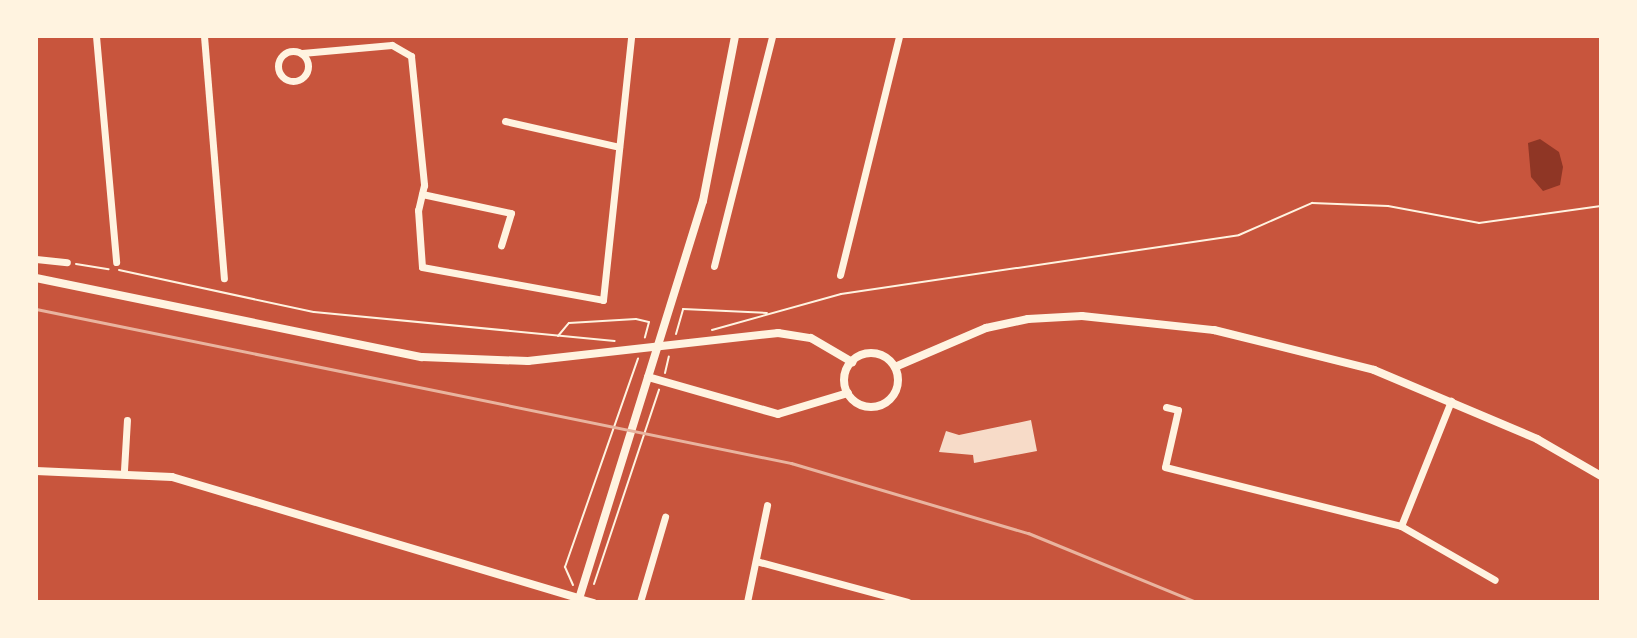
<!DOCTYPE html>
<html>
<head>
<meta charset="utf-8">
<style>
  body { margin:0 }
  #map { position:relative; width:1637px; height:638px; overflow:hidden; background:#c8553d; font-family:"DejaVu Sans",sans-serif }
  div>[style] { position:absolute }
  [style*='--x'] { left:calc(var(--x)*1px); top:calc(var(--y)*1px); width:calc(var(--w)*1px); rotate:calc(var(--a)*1deg) }
  .water>* { inset:0; background:#8f3625 }
  .building>* { inset:0; background:#f7dbc8 }
  .path>* { height:2px; margin:-1px; padding:0 1px; transform-origin:1px; border-radius:1px; background:#fff3e0 }
  .minor>* { height:7px; margin:-3.5px; padding:0 3.5px; transform-origin:3.5px; border-radius:3.5px; background:#fff3e0 }
  .minor>.ring { margin:-3.5px; padding:0; box-sizing:content-box; background:none; border:7px solid #fff3e0; border-radius:50% }
  .tertiary>* { height:8px; margin:-4px; padding:0 4px; transform-origin:4px; border-radius:4px; background:#fff3e0 }
  .tertiary>.ring { margin:-4px; padding:0; box-sizing:content-box; background:none; border:8px solid #fff3e0; border-radius:50% }
  .rail>* { height:3px; margin:-1.5px; padding:0 1.5px; transform-origin:1.5px; border-radius:1.5px; background:#e9b49f }
  span { translate:-50% -50%; white-space:nowrap; text-align:center; line-height:1.15; -webkit-text-stroke:6px #fff3e0; paint-order:stroke }
  .frame { position:absolute; inset:0; border:38px solid #fff3e0; pointer-events:none }
</style>
</head>
<body>
<div id="map">
  <div class="water">
    <div style="clip-path:polygon(1540px 139px,1559px 152px,1563px 167px,1560px 185px,1543px 191px,1531px 177px,1528px 143px)"></div>
  </div>
  <div class="building">
    <div style="clip-path:polygon(1031px 420px,1037px 451px,974px 463px,973px 455px,939px 452px,946px 431px,959px 435px)"></div>
  </div>
  <div class="path">
    <div style="--x:76;--y:264;--w:33;--a:9"></div>
    <div style="--x:119;--y:270;--w:199;--a:12.2"></div>
    <div style="--x:314;--y:312;--w:302;--a:5.5"></div>
    <div style="--x:712;--y:330;--w:134;--a:-15.6"></div>
    <div style="--x:841;--y:294;--w:402;--a:-8.4"></div>
    <div style="--x:1239;--y:235;--w:80;--a:-23.7"></div>
    <div style="--x:1312;--y:203;--w:76;--a:2.3"></div>
    <div style="--x:1388;--y:206;--w:93;--a:10.6"></div>
    <div style="--x:1479;--y:223;--w:123;--a:-7.9"></div>
    <div style="--x:676;--y:334;--w:26;--a:-74"></div>
    <div style="--x:683;--y:309;--w:84;--a:2.7"></div>
    <div style="--x:558;--y:336;--w:17;--a:-50"></div>
    <div style="--x:569;--y:323;--w:67;--a:-3.4"></div>
    <div style="--x:636;--y:319;--w:13;--a:13"></div>
    <div style="--x:649;--y:322;--w:16;--a:105"></div>
    <div style="--x:665;--y:373;--w:17;--a:-77"></div>
    <div style="--x:594;--y:584;--w:205;--a:-71.5"></div>
    <div style="--x:573;--y:585;--w:20;--a:-114"></div>
    <div style="--x:565;--y:567;--w:221;--a:-70.7"></div>
  </div>
  <div class="minor">
    <div style="--x:96;--y:36;--w:227;--a:84.9"></div>
    <div style="--x:204;--y:36;--w:243;--a:85.3"></div>
    <div class="ring" style="left:278px;top:51px;width:23px;height:23px"></div>
    <div style="--x:302;--y:53;--w:90;--a:-5.1"></div>
    <div style="--x:392;--y:45;--w:22;--a:30"></div>
    <div style="--x:411;--y:56;--w:130;--a:84.2"></div>
    <div style="--x:424;--y:185;--w:26;--a:103"></div>
    <div style="--x:418;--y:210;--w:57;--a:86"></div>
    <div style="--x:422;--y:267;--w:184;--a:10.3"></div>
    <div style="--x:603;--y:300;--w:265;--a:-83.9"></div>
    <div style="--x:505;--y:121;--w:117;--a:12.8"></div>
    <div style="--x:422;--y:194;--w:91;--a:12.1"></div>
    <div style="--x:511;--y:213;--w:34;--a:107"></div>
    <div style="--x:36;--y:259;--w:31;--a:6"></div>
    <div style="--x:714;--y:266;--w:237;--a:-75.8"></div>
    <div style="--x:840;--y:275;--w:246;--a:-76.1"></div>
    <div style="--x:1166;--y:407;--w:12;--a:14"></div>
    <div style="--x:1178;--y:410;--w:58;--a:102.8"></div>
    <div style="--x:1165;--y:467;--w:243;--a:14"></div>
    <div style="--x:1401;--y:526;--w:135;--a:-68.2"></div>
    <div style="--x:124;--y:470;--w:50;--a:-86.6"></div>
    <div style="--x:1401;--y:526;--w:108;--a:29.9"></div>
    <div style="--x:756;--y:561;--w:157;--a:15.1"></div>
    <div style="--x:579;--y:598;--w:15;--a:16"></div>
    <div style="--x:640;--y:602;--w:89;--a:-73.6"></div>
    <div style="--x:747;--y:602;--w:99;--a:-78.3"></div>
  </div>
  <div class="tertiary">
    <div style="--x:36;--y:278;--w:394;--a:11.6"></div>
    <div style="--x:422;--y:357;--w:106;--a:2.2"></div>
    <div style="--x:528;--y:361;--w:252;--a:-6.4"></div>
    <div style="--x:778;--y:333;--w:33;--a:9"></div>
    <div style="--x:811;--y:338;--w:48;--a:30.3"></div>
    <div class="ring" style="left:844px;top:353px;width:46px;height:46px"></div>
    <div style="--x:895;--y:367;--w:99;--a:-23.2"></div>
    <div style="--x:986;--y:328;--w:43;--a:-12.1"></div>
    <div style="--x:1028;--y:319;--w:54;--a:-3.2"></div>
    <div style="--x:1082;--y:316;--w:133;--a:6.1"></div>
    <div style="--x:1214;--y:330;--w:165;--a:14"></div>
    <div style="--x:1374;--y:370;--w:177;--a:22.9"></div>
    <div style="--x:1537;--y:439;--w:74;--a:30"></div>
    <div style="--x:648;--y:377;--w:135;--a:15.9"></div>
    <div style="--x:778;--y:414;--w:73;--a:-16.7"></div>
    <div style="--x:36;--y:471;--w:136;--a:2.5"></div>
    <div style="--x:172;--y:477;--w:425;--a:16.6"></div>
    <div style="--x:578;--y:602;--w:420;--a:-72.7"></div>
    <div style="--x:703;--y:201;--w:168;--a:-79"></div>
  </div>
  <div class="rail">
    <div style="--x:36;--y:309;--w:771;--a:11.53"></div>
    <div style="--x:791;--y:463;--w:247;--a:16.5"></div>
    <div style="--x:1028;--y:533;--w:182;--a:22.3"></div>
  </div>
  <div class="frame"></div>
</div>
</body>
</html>
